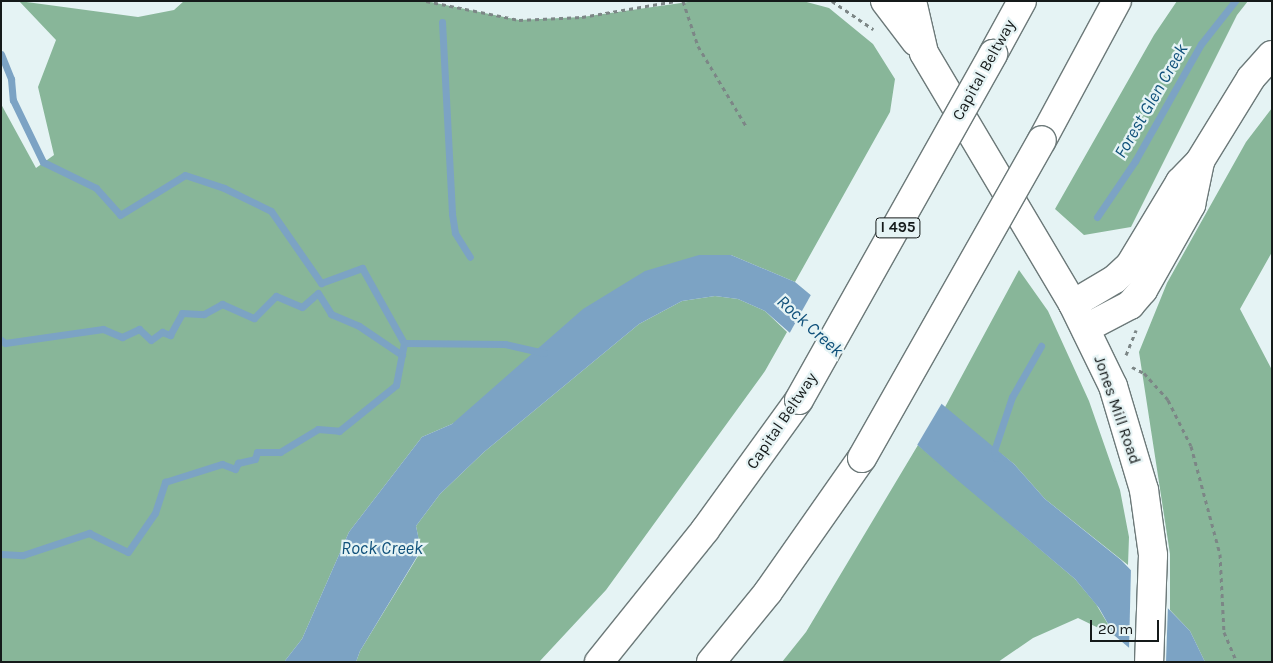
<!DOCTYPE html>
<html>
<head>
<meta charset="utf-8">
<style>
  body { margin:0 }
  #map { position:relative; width:1273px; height:663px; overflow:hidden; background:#e5f3f4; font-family:Karla,sans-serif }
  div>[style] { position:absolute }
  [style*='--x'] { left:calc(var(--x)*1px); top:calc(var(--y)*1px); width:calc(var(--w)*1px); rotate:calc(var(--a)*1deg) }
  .forest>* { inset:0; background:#88b699 }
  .water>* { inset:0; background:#7ca3c4 }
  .pier>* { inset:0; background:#e5f3f4 }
  .stream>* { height:7px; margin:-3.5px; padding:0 3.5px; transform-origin:3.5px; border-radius:3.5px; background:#7ca3c4 }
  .path>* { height:3px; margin-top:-1.5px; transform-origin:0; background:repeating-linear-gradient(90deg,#7c8686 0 4px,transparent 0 8px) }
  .roads { filter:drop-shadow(1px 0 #6c7979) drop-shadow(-1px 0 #6c7979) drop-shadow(0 1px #6c7979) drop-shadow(0 -1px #6c7979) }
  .tertiary>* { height:28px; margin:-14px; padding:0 14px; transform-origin:14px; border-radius:14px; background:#fff }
  .motorway>* { height:28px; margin:-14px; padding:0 14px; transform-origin:14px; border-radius:14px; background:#fff }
  .bridges { filter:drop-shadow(1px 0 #6c7979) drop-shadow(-1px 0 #6c7979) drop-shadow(0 1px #6c7979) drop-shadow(0 -1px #6c7979) }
  .motorway-bridge>* { height:28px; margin:-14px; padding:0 14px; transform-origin:14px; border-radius:14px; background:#fff }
  span { translate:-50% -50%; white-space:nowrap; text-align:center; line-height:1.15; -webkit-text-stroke:4.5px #e5f3f4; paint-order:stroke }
  .shield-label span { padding:1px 4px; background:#e5f3f4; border:1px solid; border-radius:4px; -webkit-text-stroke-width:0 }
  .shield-label { font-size:15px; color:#151a1a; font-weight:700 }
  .street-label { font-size:16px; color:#151a1a }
  .water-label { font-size:18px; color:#10517b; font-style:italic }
  .frame { position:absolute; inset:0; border:2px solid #151a1a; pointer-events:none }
  .scale { position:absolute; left:1090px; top:620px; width:69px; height:22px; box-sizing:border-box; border:2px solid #151a1a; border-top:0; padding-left:6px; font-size:15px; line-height:18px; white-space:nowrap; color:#151a1a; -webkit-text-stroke:4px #e5f3f4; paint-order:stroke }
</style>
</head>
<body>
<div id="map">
  <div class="forest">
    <div style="clip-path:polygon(19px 1px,138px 17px,174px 10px,184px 1px,426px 1px,519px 20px,582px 17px,695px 1px,803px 1px,829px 8px,873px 44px,895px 79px,890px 112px,795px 282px,731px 255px,452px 424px,422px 437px,349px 532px,302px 639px,284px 662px,1px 662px,1px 104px,36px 168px,54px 155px,38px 87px,56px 40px)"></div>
    <div style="clip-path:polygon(1177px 1px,1248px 1px,1237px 15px,1131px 227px,1084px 235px,1055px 209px,1154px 35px)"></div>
    <div style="clip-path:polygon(1272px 108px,1272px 252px,1240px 309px,1272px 370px,1272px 662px,1205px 662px,1190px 631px,1170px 610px,1170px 554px,1139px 352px,1167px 283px,1246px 142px)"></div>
    <div style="clip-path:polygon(1019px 270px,1048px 311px,1089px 401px,1120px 490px,1129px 537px,1128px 565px,1045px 499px,1014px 464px,944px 409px)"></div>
    <div style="clip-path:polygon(715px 296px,738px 299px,765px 311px,787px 332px,765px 371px,606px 590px,539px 662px,356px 662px,360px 651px,421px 551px,416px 526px,440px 494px,484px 452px,639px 324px,682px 301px)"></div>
    <div style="clip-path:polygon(918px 445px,1075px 579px,1096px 604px,1115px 636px,1078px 618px,1033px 638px,998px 662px,782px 662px,806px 632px)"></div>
  </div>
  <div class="water">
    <div style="clip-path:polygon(699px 255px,731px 255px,795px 282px,1014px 464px,1045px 499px,1121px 560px,1190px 631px,1205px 662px,1146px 662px,1115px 636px,1099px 608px,1075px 579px,955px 478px,765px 311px,738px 299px,715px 296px,682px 301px,639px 324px,484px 452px,440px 494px,416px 526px,421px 550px,360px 651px,356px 662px,284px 662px,302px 639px,349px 532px,422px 437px,452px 424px,583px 309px,645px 271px)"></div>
  </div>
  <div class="pier">
    <div style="clip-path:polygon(812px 293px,942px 403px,916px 447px,788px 336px)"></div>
    <div style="clip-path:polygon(1131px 567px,1168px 605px,1166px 662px,1143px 662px,1129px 650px)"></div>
  </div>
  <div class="stream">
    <div style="--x:442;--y:22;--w:192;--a:87"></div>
    <div style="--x:452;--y:214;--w:19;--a:81"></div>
    <div style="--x:455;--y:233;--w:28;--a:58"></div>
    <div style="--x:1;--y:54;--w:27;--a:68"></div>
    <div style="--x:11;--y:79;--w:21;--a:85"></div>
    <div style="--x:13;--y:100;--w:69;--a:64.2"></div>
    <div style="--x:43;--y:162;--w:59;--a:26.1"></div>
    <div style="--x:96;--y:188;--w:36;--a:48"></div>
    <div style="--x:120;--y:215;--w:76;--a:-31.6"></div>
    <div style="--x:185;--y:175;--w:41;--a:18.4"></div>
    <div style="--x:224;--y:188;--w:52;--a:26.1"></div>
    <div style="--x:271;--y:211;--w:88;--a:55.2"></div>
    <div style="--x:321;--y:283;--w:44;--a:-20.1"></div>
    <div style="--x:362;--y:268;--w:86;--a:60.8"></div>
    <div style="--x:404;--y:343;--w:101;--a:0.6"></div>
    <div style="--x:505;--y:344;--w:40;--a:13"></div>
    <div style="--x:1097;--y:217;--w:68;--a:-55.8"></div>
    <div style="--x:1135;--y:161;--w:134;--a:-60.6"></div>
    <div style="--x:1201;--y:44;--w:55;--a:-51.7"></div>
    <div style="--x:1;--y:340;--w:5;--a:37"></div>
    <div style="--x:5;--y:343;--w:99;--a:-8.1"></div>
    <div style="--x:103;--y:329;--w:21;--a:23"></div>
    <div style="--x:122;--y:337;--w:19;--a:-25"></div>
    <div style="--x:139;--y:329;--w:16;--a:43"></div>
    <div style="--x:151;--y:340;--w:14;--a:-36"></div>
    <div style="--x:162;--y:332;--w:9;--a:21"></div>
    <div style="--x:170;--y:335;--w:25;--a:-61"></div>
    <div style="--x:182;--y:313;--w:22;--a:3"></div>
    <div style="--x:204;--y:314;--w:21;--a:-29"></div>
    <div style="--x:222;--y:304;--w:35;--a:24"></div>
    <div style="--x:254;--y:318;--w:31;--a:-45"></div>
    <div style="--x:276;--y:296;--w:28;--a:23"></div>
    <div style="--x:302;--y:307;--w:21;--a:-41"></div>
    <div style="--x:318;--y:293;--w:25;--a:58"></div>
    <div style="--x:331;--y:314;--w:30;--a:23"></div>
    <div style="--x:359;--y:326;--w:52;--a:34"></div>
    <div style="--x:996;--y:458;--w:7;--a:-106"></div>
    <div style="--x:994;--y:451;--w:57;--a:-71.6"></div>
    <div style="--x:1012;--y:397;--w:59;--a:-60.4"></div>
    <div style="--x:1;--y:554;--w:22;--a:3"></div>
    <div style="--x:23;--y:555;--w:70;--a:-18.4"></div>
    <div style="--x:89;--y:533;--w:43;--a:26"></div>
    <div style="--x:128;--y:552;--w:47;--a:-55.3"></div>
    <div style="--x:155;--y:513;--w:33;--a:-72"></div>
    <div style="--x:165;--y:482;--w:60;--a:-17.5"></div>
    <div style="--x:222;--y:464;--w:14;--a:21"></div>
    <div style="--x:235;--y:469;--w:7;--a:-63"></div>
    <div style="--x:238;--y:463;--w:17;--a:-13"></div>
    <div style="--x:255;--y:459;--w:7;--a:-74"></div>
    <div style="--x:257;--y:452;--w:23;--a:0"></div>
    <div style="--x:280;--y:452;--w:44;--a:-31.2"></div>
    <div style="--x:318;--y:429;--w:21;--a:5"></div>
    <div style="--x:339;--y:431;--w:73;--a:-38.9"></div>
    <div style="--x:396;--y:385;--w:43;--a:-79.2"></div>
  </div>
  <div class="path">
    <div style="--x:426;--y:1;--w:95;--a:11.5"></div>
    <div style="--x:519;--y:20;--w:63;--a:-2.7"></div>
    <div style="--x:582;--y:17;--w:95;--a:-9.7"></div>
    <div style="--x:683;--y:1;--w:47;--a:71.6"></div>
    <div style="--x:698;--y:46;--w:93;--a:59"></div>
    <div style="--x:832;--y:1;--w:50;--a:34.3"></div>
    <div style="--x:1126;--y:355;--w:27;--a:-68"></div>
    <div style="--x:1132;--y:367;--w:13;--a:27"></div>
    <div style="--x:1144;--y:373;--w:36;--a:48"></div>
    <div style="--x:1168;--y:400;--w:51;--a:63.4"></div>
    <div style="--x:1191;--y:446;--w:112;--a:75"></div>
    <div style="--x:1220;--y:554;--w:78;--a:87.1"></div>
    <div style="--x:1224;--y:632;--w:33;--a:67"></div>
  </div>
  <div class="roads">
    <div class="tertiary">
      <div style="--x:885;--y:1;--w:51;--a:52.9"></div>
      <div style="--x:912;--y:1;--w:53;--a:77"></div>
      <div style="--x:924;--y:53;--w:292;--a:59.3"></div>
      <div style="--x:1073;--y:304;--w:91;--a:64"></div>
      <div style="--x:1113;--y:386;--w:109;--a:73.4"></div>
      <div style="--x:1144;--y:490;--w:66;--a:82.1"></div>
      <div style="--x:1153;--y:555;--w:107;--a:92.1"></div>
      <div style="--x:1073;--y:304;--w:49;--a:-30.8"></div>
      <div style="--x:1115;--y:279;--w:21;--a:-43"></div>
      <div style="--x:1130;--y:265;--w:97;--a:-58.9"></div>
      <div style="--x:1180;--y:182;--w:29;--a:-46"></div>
      <div style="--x:1200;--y:161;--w:97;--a:-58.4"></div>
      <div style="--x:1251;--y:78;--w:31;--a:-48"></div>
      <div style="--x:1086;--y:328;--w:50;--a:-27.6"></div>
      <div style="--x:1130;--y:305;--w:20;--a:-49"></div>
      <div style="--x:1143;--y:290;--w:98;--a:-60.5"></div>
      <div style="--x:1191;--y:205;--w:44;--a:-78.2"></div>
    </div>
    <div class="motorway">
      <div style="--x:993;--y:54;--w:60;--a:-61.3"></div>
      <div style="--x:1042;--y:140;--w:158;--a:-61.7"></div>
      <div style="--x:599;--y:662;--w:169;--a:-51.2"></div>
      <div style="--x:705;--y:530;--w:160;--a:-54.1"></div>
      <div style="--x:711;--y:662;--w:90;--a:-50.8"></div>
      <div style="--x:768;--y:592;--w:164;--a:-55"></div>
    </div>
  </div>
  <div class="bridges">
    <div class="motorway-bridge">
      <div style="--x:799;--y:400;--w:397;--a:-60.7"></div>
      <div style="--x:862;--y:458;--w:365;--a:-60.5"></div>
    </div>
  </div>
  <div class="shield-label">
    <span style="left:898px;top:228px">I 495</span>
  </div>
  <div class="street-label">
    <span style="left:984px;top:70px;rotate:-61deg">Capital Beltway</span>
    <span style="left:1117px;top:410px;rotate:71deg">Jones Mill Road</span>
    <span style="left:782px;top:421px;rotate:-56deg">Capital Beltway</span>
  </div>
  <div class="water-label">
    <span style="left:1151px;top:101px;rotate:-60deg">Forest Glen Creek</span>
    <span style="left:810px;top:326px;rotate:42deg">Rock Creek</span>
    <span style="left:382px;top:548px">Rock Creek</span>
  </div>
  <div class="frame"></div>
  <div class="scale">20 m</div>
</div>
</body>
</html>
